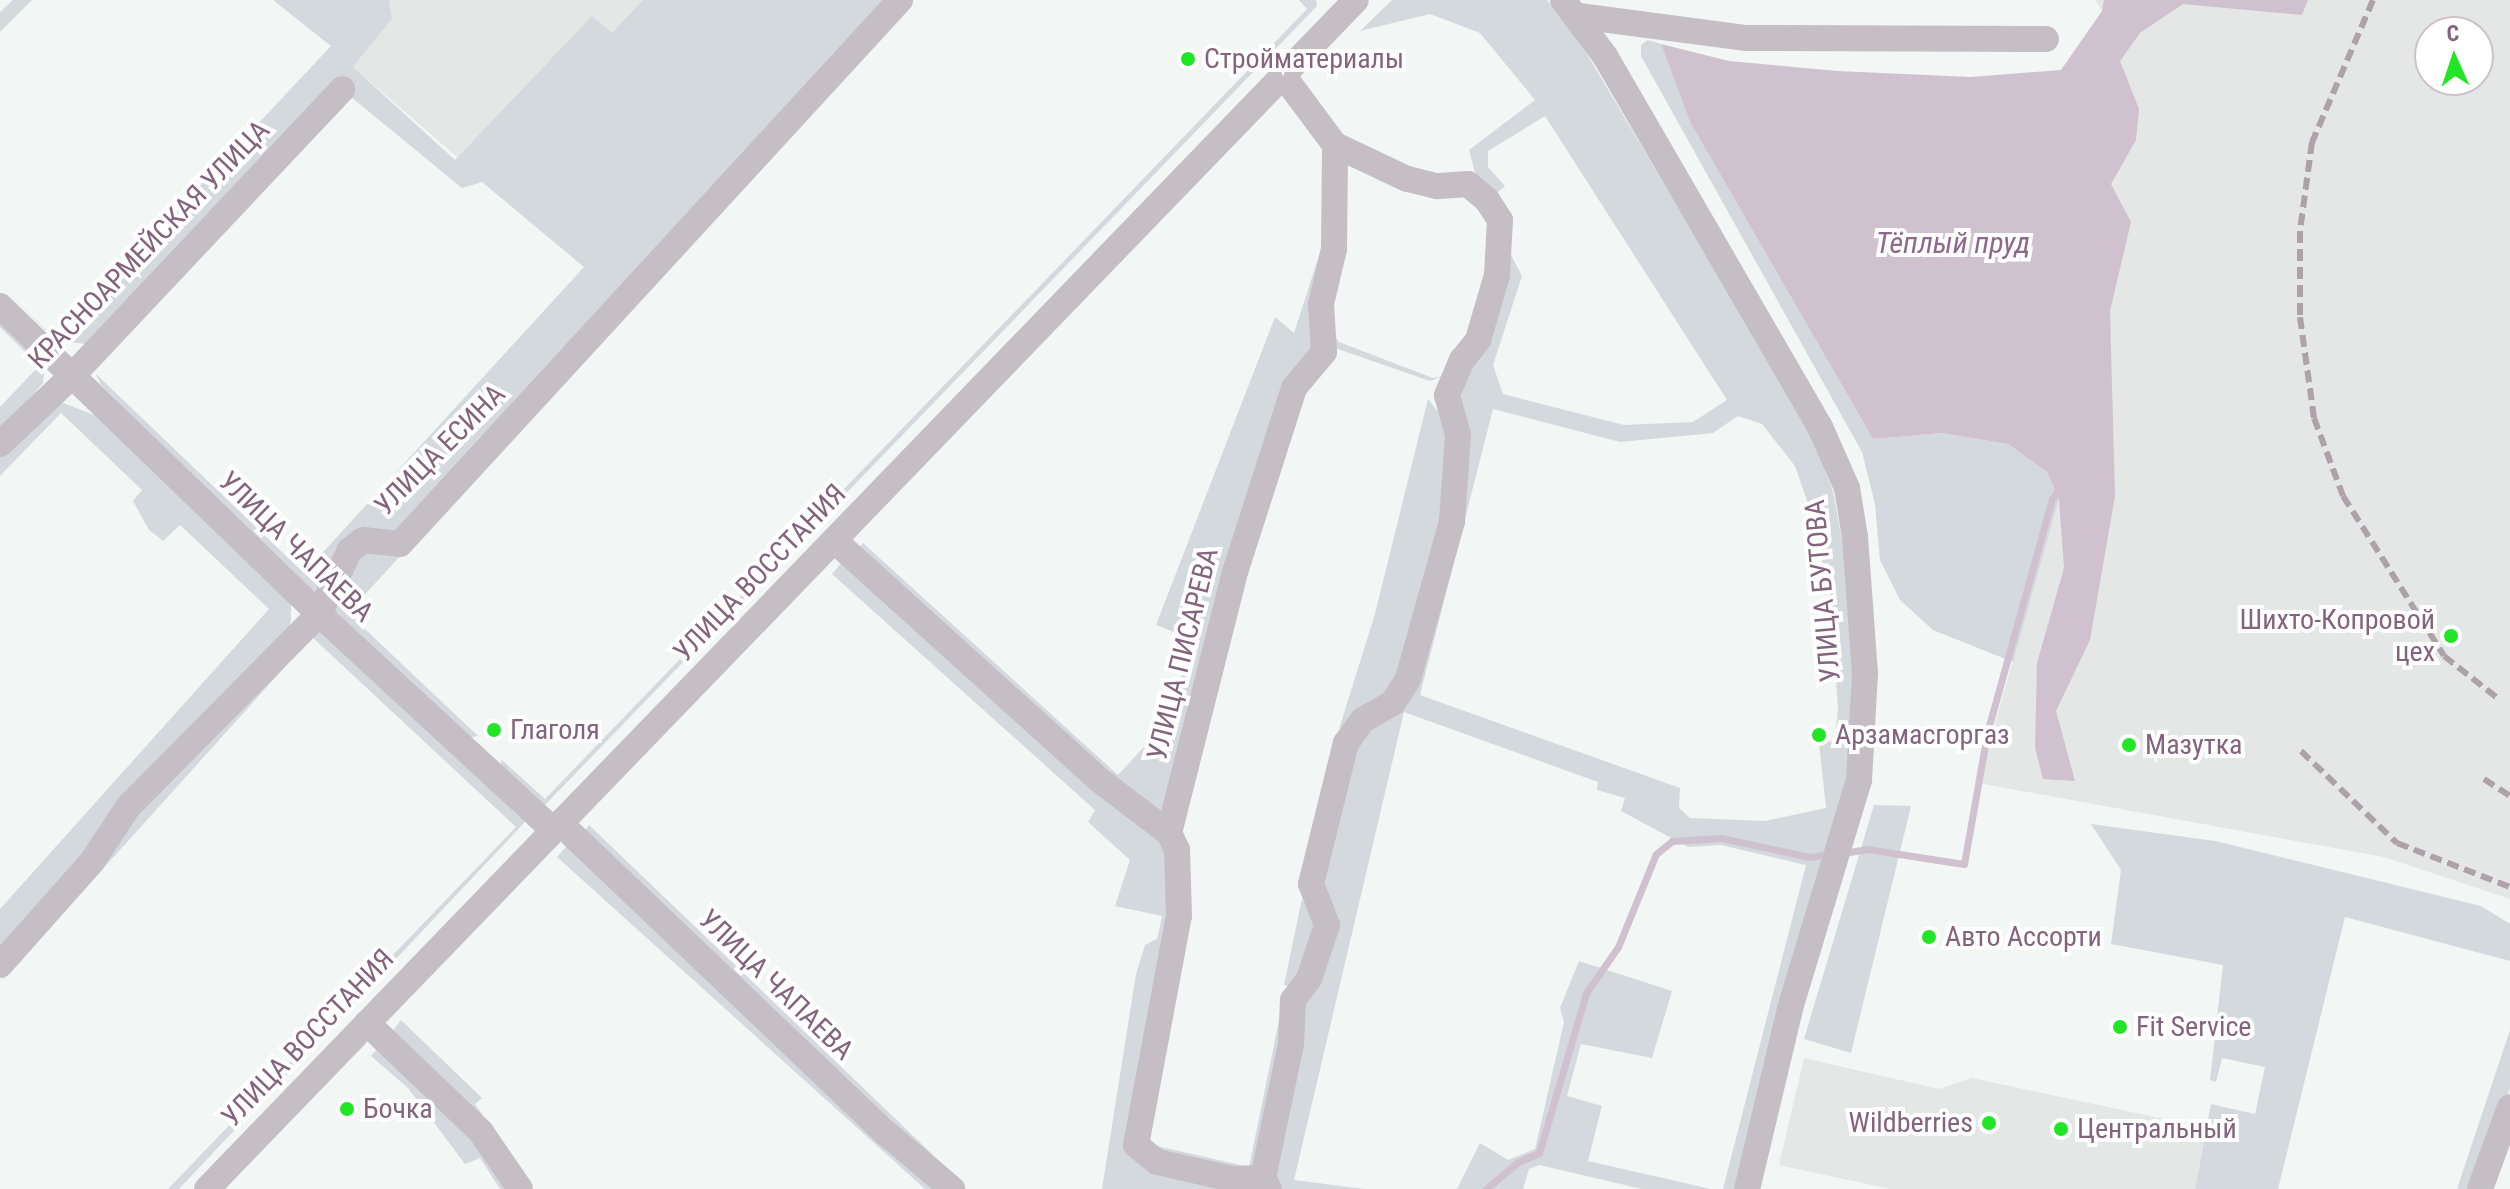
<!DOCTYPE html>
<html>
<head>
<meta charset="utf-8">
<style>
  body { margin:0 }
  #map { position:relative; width:2510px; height:1189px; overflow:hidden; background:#f2f6f5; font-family:"Roboto Condensed",sans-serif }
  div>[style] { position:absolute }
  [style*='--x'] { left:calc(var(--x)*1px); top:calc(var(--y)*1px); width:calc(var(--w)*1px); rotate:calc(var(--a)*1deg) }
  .built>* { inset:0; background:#e5e6e6 }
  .green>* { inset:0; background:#d3d9dd }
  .water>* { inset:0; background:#cfc1ce }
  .stream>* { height:7px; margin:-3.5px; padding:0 3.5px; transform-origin:3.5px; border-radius:3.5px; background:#cfc1ce }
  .minor>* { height:26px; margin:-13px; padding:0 13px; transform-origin:13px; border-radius:13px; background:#c6bec5 }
  .rail>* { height:6px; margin-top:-3px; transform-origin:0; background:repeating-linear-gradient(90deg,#ada1aa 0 12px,transparent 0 18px) }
  .dots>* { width:22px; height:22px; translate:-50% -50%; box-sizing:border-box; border:4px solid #fff; border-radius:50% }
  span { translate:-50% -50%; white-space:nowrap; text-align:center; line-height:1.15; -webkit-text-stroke:8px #fff; paint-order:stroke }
  .poi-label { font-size:28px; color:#83647c }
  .left { translate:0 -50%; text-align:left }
  .right { translate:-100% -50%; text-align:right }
  .street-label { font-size:28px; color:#83647c }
  .water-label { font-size:30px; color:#8e698c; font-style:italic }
  .north { position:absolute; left:2414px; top:16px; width:80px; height:80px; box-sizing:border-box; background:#fff; border:2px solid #cdc1cb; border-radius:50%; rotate:357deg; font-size:22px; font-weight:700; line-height:32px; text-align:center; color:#83647c }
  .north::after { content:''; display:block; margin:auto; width:28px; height:36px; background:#21e625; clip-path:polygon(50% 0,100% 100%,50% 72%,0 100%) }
</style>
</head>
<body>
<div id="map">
  <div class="built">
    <div style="clip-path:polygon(389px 0,857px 0,605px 285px,353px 67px,392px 19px)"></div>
    <div style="clip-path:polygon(evenodd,2095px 0,2510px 0,2510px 899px,2384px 857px,1978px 783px,2059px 499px,2102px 11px,2095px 0,2430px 32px,2478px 32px,2478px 80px,2430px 80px,2430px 32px)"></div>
    <div style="clip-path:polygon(1804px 1058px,1939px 1089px,1972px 1078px,2206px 1128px,2195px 1189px,1890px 1189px,1779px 1165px)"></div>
  </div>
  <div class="green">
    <div style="clip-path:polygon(13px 0,32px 0,0 32px,0 12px)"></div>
    <div style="clip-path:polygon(273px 0,389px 0,392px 19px,353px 67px,455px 160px,592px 16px,612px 33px,643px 0,891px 0,397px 535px,378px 530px,316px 597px,101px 385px,96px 374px,304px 573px,584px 267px,482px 182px,462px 188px,351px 97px,85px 344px,56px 340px,0 286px,56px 339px,331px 46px)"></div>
    <div style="clip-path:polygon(1299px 0,1316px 0,1317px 6px,545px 805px,500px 765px,502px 760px,545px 799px,1307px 9px)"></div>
    <div style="clip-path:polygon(evenodd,1392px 0,1547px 0,1568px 22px,1810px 430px,1833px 491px,1848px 572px,1856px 687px,1847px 786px,1736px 1189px,1723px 1189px,1806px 865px,1721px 845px,1688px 847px,1621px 811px,1625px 798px,1597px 790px,1598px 782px,1404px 712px,1294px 1180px,1365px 1189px,1280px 1189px,1273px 1176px,1300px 1005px,1316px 981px,1319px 879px,1351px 746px,1414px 684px,1458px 397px,1508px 249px,1522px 276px,1493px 365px,1503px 394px,1624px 425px,1693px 422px,1727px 400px,1545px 116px,1488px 151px,1488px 167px,1505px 186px,1492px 197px,1477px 181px,1469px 150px,1535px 100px,1480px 33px,1430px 14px,1360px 31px,1392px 0,1493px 409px,1620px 442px,1713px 433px,1738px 416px,1762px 424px,1795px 466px,1812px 515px,1830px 596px,1838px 707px,1835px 741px,1819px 743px,1826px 808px,1765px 821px,1690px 818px,1679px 808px,1680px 788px,1420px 695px,1493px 409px)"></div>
    <div style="clip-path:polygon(1648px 40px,1661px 44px,1690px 122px,1873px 439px,1942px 433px,2008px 444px,2047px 472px,2059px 499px,2013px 662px,1933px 630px,1900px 600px,1880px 560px,1875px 504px,1862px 452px,1641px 56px,1641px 45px)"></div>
    <div style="clip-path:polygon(1328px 228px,1315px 353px,1164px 820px,858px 549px,863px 543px,1118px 775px,1156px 734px,1197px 641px,1156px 625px,1275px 317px,1294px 333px)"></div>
    <div style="clip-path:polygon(0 319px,45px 364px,43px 383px,0 433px,0 407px,39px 366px,0 327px)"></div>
    <div style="clip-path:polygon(1330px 329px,1339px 342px,1433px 378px,1443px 376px,1430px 381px,1332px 347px)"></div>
    <div style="clip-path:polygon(1428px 399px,1446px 422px,1446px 519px,1390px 698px,1339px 729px,1375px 614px)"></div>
    <div style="clip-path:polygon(64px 403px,96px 416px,291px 604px,291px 621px,287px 633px,0 952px,0 909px,269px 609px,180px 525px,163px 541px,149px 530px,133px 501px,142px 490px,61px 413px,0 476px,0 455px,47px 408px)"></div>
    <div style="clip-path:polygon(366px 548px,403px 553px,348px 613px,478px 736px,469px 738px,331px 612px,341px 580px)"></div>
    <div style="clip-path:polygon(844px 560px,1161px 835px,1170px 856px,1173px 914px,1127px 1145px,1250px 1189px,1102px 1189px,1136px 974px,1145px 945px,1157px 939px,1162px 916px,1115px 906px,1130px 860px,1088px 822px,1095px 810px,832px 574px)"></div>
    <div style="clip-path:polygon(315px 628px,519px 811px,525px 822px,179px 1189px,168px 1189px,516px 827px,312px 637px,0 983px,135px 812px)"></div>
    <div style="clip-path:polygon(1874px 805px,1911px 806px,1851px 1053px,1804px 1039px)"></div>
    <div style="clip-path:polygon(2091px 824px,2215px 841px,2481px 906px,2510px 924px,2510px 961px,2345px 917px,2278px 1189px,2195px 1189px,2211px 1104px,2255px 1114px,2265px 1067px,2222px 1058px,2216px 1082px,2210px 1080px,2223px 965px,2111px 944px,2121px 870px)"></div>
    <div style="clip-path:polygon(589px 825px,955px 1176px,885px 1122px,584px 832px)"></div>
    <div style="clip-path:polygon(569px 843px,940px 1189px,925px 1189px,557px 857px)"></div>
    <div style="clip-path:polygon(1302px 899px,1320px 926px,1313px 953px,1289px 986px,1284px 985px)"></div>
    <div style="clip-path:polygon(1579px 961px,1672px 991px,1652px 1058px,1581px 1044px,1567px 1096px,1602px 1106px,1588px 1161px,1711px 1189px,1642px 1189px,1539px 1165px,1529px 1169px,1523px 1189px,1457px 1189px,1480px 1143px,1508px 1160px,1535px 1149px,1564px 1022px,1560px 1008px)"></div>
    <div style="clip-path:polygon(1282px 1006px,1284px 1040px,1252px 1171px,1161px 1155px,1145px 1135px,1157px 1146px,1249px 1167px)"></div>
    <div style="clip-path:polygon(401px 1020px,482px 1098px,475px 1104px,493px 1130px,392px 1032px)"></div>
    <div style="clip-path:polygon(2510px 1030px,2510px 1088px,2471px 1189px,2457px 1189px)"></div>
    <div style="clip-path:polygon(381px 1045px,477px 1141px,509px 1189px,500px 1189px,480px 1158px,465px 1164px,408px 1088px,371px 1056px)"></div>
  </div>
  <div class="water">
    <div style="clip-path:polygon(2104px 0,2308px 0,2302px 15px,2183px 4px,2140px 33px,2120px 61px,2139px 109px,2136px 140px,2111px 184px,2131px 222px,2110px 311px,2115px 496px,2090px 640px,2056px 711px,2075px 781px,2043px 779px,2035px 748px,2037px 663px,2064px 568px,2059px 499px,2047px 472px,2008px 444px,1942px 433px,1873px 439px,1690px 122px,1661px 44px,1729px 61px,1837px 71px,1971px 77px,2061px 70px,2102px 11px)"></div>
  </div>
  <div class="stream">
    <div style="--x:1843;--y:853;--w:24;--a:-9"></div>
    <div style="--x:1867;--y:849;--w:98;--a:8.8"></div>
    <div style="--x:1964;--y:864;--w:133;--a:-80"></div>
    <div style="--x:1987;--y:733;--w:243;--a:-74.5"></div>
    <div style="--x:2052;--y:499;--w:17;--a:-57"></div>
    <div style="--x:1486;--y:1189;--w:42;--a:-40.2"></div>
    <div style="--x:1518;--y:1162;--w:23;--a:-23"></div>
    <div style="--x:1539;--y:1153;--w:167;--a:-73.6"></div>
    <div style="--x:1586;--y:993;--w:56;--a:-55.2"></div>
    <div style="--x:1618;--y:947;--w:100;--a:-67.8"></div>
    <div style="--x:1656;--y:854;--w:21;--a:-39"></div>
    <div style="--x:1672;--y:841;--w:49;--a:-3.5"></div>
    <div style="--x:1721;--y:838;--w:91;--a:12.1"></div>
    <div style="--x:1810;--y:857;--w:20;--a:-9"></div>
  </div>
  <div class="minor">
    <div style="--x:1563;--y:0;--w:70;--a:53.1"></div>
    <div style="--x:1605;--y:56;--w:429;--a:59.9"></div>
    <div style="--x:1820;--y:427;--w:67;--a:66.1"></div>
    <div style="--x:1847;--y:488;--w:50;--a:80.7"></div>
    <div style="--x:1855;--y:537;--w:136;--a:85.8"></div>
    <div style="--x:1865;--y:673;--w:107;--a:93.2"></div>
    <div style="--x:1859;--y:780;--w:239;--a:106.8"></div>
    <div style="--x:1790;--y:1009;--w:185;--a:103.4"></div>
    <div style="--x:1579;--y:16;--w:169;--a:7.5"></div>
    <div style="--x:1747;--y:38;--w:299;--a:0.2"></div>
    <div style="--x:0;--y:306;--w:443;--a:44"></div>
    <div style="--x:319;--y:614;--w:318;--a:42.7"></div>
    <div style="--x:0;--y:444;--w:99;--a:-43.4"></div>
    <div style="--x:72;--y:376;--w:394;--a:-46.7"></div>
    <div style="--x:836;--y:542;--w:353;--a:42.1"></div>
    <div style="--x:1098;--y:779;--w:89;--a:37.3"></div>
    <div style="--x:560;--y:823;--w:450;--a:43.6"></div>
    <div style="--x:886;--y:1133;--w:87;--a:40.3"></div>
    <div style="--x:0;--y:965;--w:137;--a:-48.3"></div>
    <div style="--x:91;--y:863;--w:67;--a:-56.5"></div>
    <div style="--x:128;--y:807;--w:272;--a:-45.3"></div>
    <div style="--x:319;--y:614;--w:71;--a:-64.2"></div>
    <div style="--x:350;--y:550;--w:16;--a:-38"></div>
    <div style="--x:363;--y:540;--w:37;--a:6"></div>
    <div style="--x:400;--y:544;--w:739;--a:-47.41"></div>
    <div style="--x:367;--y:1023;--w:158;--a:43.7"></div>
    <div style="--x:481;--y:1132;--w:69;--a:55.6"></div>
    <div style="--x:1263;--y:1178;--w:31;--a:178"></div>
    <div style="--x:1232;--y:1179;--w:77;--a:-167.2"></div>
    <div style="--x:1157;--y:1162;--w:27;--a:-141"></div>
    <div style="--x:1136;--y:1145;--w:233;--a:-79.4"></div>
    <div style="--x:1179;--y:916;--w:66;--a:-91.7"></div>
    <div style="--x:1177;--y:850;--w:19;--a:-115"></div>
    <div style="--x:1169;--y:833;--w:272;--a:-75.8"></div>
    <div style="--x:1236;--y:569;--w:190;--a:-72.2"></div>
    <div style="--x:1294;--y:388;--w:47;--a:-50.2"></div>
    <div style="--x:1324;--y:352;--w:48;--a:-93.6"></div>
    <div style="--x:1321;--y:304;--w:57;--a:-76.7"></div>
    <div style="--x:1334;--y:249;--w:104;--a:-89.4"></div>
    <div style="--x:1335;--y:145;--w:89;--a:-126.7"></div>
    <div style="--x:207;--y:1189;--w:1653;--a:-45.98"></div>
    <div style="--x:1269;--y:1189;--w:13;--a:-119"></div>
    <div style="--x:1263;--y:1178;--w:137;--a:-78.2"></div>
    <div style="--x:1291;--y:1044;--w:44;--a:-87.4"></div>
    <div style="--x:1293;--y:1000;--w:26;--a:-53"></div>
    <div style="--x:1309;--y:979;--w:57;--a:-71.6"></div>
    <div style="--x:1327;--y:925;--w:44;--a:-111.3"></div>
    <div style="--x:1311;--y:884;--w:145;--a:-76.1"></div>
    <div style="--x:1346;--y:743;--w:29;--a:-54"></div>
    <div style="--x:1363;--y:720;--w:34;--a:-30"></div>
    <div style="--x:1393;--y:703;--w:28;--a:-58"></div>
    <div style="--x:1408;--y:679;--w:164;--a:-74.4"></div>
    <div style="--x:1452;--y:521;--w:86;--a:-86"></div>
    <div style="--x:1458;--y:435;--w:41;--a:-105.4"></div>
    <div style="--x:1447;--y:395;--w:38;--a:-67"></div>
    <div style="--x:1462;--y:360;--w:26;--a:-51"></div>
    <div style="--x:1478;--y:340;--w:68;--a:-73.7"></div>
    <div style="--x:1497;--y:275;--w:55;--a:-86.9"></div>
    <div style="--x:1500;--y:220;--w:24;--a:-123"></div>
    <div style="--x:1487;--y:200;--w:25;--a:-140"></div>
    <div style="--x:1468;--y:184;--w:32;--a:176"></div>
    <div style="--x:1436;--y:186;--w:30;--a:-166"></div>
    <div style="--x:1407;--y:179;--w:80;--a:-154.7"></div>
    <div style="--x:2480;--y:1189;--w:87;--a:-69.9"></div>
  </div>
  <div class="rail">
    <div style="--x:2373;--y:0;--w:155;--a:113.2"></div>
    <div style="--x:2312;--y:142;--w:90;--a:97.7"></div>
    <div style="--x:2300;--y:231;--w:86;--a:90"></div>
    <div style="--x:2300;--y:317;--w:102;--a:82.1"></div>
    <div style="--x:2314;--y:418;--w:83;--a:69.6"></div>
    <div style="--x:2343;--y:496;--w:189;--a:57.7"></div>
    <div style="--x:2444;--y:656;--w:71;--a:38.2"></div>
    <div style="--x:2301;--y:751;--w:133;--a:43.8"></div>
    <div style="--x:2397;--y:843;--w:121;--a:21.3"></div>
    <div style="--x:2484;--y:779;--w:31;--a:33"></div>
  </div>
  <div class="dots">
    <div style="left:1188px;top:59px;background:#21e625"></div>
    <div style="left:2451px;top:636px;background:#21e625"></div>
    <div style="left:494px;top:730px;background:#21e625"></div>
    <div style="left:1819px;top:735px;background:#21e625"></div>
    <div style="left:2129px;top:745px;background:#21e625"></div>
    <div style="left:1929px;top:937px;background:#21e625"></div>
    <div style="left:2120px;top:1027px;background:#21e625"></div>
    <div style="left:347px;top:1109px;background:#21e625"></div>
    <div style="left:1989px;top:1123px;background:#21e625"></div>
    <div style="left:2061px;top:1129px;background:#21e625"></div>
  </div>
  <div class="poi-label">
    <span class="left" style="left:1204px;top:59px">Стройматериалы</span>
    <span class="right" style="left:2435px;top:636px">Шихто-Копровой<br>цех</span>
    <span class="left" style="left:510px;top:730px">Глаголя</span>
    <span class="left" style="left:1835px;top:735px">Арзамасгоргаз</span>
    <span class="left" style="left:2145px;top:745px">Мазутка</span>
    <span class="left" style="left:1945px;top:937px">Авто Ассорти</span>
    <span class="left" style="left:2136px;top:1027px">Fit Service</span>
    <span class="left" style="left:363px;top:1109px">Бочка</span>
    <span class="right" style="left:1973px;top:1123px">Wildberries</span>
    <span class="left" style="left:2077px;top:1129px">Центральный</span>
  </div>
  <div class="street-label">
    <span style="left:149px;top:245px;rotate:-46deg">КРАСНОАРМЕЙСКАЯ УЛИЦА</span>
    <span style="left:440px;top:450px;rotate:-45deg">УЛИЦА ЕСИНА</span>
    <span style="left:296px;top:547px;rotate:44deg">УЛИЦА ЧАПАЕВА</span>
    <span style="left:760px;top:573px;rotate:-46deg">УЛИЦА ВОССТАНИЯ</span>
    <span style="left:1823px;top:591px;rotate:-95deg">УЛИЦА БУТОВА</span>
    <span style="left:1183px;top:654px;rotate:-76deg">УЛИЦА ПИСАРЕВА</span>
    <span style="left:776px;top:985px;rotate:44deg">УЛИЦА ЧАПАЕВА</span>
    <span style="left:308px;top:1038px;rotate:-46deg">УЛИЦА ВОССТАНИЯ</span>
  </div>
  <div class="water-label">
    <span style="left:1953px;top:243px">Тёплый пруд</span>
  </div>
  <div class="north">С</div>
</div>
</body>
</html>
